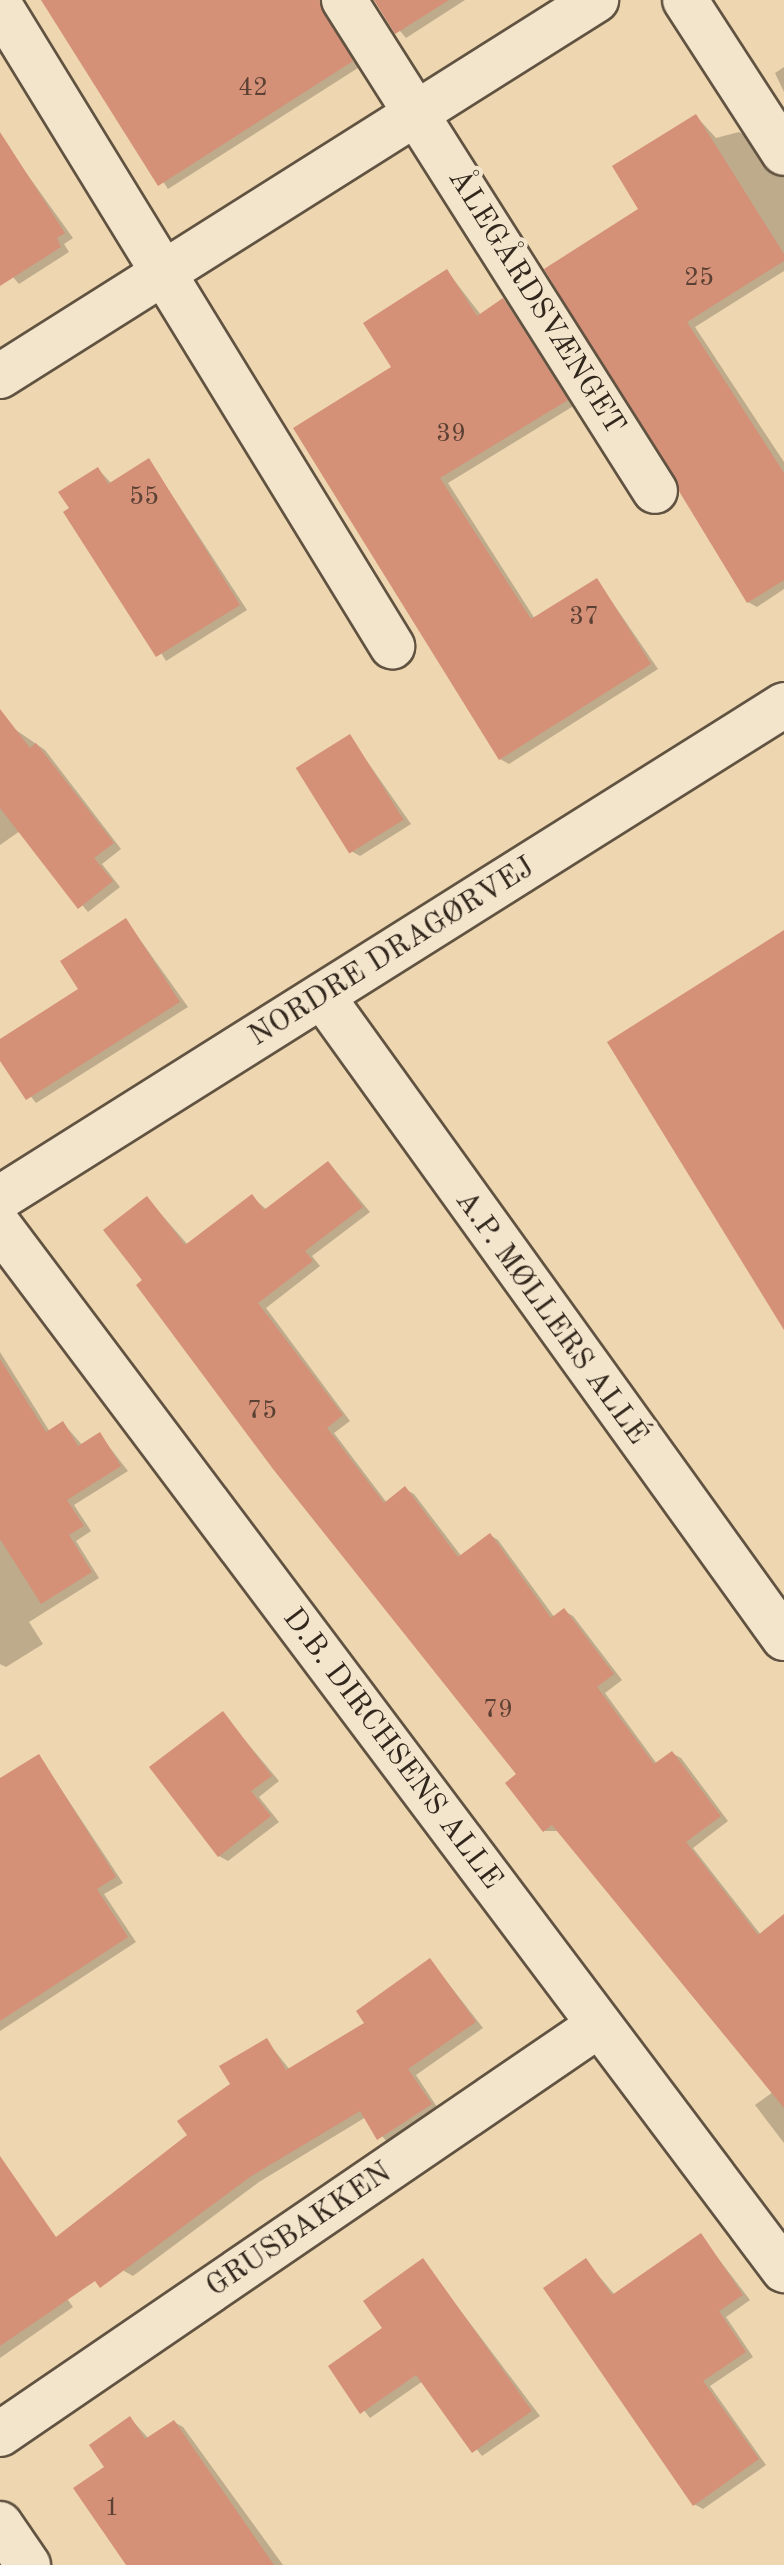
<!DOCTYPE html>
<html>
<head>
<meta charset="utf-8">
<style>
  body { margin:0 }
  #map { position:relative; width:784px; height:2565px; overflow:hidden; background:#edd6b0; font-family:"Old Standard TT",serif }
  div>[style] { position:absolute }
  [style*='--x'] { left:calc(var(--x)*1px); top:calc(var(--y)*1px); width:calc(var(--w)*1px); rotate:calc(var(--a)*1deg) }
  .shadow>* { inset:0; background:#0003 }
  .building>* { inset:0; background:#d59078; transform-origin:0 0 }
  .roads { filter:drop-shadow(2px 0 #615341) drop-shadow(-2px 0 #615341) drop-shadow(0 2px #615341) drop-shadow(0 -2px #615341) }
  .minor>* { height:44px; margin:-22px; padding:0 22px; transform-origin:22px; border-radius:22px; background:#f3e4cc }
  span { translate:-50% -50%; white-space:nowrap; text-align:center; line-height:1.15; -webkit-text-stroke:8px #f3e4cc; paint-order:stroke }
  .number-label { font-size:26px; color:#5b4133 }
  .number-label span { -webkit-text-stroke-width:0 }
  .street-label { font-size:30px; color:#32271c }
</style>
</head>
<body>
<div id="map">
  <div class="shadow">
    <div style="clip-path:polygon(44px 0,331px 0,361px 66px,168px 189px)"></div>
    <div style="clip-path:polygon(374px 0,465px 0,406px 38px)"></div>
    <div style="clip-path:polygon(784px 67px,784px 92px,775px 73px)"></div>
    <div style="clip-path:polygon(696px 116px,716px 138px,739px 132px,748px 137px,784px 177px,784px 271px,695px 327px,784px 462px,784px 589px,757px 607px,748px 602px,641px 210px)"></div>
    <div style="clip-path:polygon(19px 163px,73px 238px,64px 244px,69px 252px,19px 284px,0 262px,0 173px)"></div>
    <div style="clip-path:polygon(447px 271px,481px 315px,503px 300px,512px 305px,575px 405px,448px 483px,535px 619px,597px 580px,658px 669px,509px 764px,500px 759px,394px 368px)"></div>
    <div style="clip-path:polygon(149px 460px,247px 610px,166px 661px,72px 509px,98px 469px,112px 484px)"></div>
    <div style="clip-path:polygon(13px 728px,45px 750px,121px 849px,102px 864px,120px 887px,88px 912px,20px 831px,0 845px,0 738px)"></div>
    <div style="clip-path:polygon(350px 737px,411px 824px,360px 856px,351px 851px)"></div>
    <div style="clip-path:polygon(126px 920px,188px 1007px,36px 1103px,0 1057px,0 1041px,80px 990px)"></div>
    <div style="clip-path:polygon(329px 1163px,370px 1212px,312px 1256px,320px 1266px,266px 1308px,350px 1421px,334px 1433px,387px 1503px,405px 1489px,414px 1494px,462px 1557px,490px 1535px,498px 1540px,555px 1618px,564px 1611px,573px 1616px,622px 1680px,605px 1693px,657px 1764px,672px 1753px,681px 1758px,728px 1821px,693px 1848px,761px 1935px,784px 1923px,784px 2143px,755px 2105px,773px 2092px,560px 1831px,544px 1831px,518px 1775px,294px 1491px,106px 1230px,147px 1198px,188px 1245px,252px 1197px,267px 1210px)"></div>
    <div style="clip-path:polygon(0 1352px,50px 1432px,63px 1423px,83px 1446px,100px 1435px,128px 1471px,74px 1505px,91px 1531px,76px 1541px,99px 1578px,29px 1622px,43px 1644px,6px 1667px,0 1664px)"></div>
    <div style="clip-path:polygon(223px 1714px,279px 1781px,259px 1797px,279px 1822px,228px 1861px,219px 1856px)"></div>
    <div style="clip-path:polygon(39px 1756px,123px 1883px,104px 1894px,136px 1942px,0 2031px,0 1781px)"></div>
    <div style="clip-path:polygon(430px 1960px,483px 2028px,416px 2075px,439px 2110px,388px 2143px,366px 2117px,259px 2182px,133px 2276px,124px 2271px,90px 2215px,189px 2135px,267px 2041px,290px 2070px,367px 2024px)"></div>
    <div style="clip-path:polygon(0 2204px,73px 2307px,0 2358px)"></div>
    <div style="clip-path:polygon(701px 2236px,750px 2300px,726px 2317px,753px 2357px,710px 2386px,766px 2465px,703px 2509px,694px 2504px,586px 2261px,615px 2295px)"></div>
    <div style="clip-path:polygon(423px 2261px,540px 2416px,482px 2456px,423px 2381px,370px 2418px,331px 2367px,385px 2328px)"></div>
    <div style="clip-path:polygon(130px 2418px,149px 2439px,174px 2422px,183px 2427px,283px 2565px,128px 2565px,107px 2467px)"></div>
  </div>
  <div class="building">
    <div style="clip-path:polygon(41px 0,319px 0,353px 61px,158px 186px)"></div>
    <div style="clip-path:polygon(374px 0,449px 0,395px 34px)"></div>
    <div style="clip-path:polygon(696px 114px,784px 254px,784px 261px,687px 322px,784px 473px,784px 580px,747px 603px,544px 269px,638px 209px,612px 166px)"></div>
    <div style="clip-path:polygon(0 132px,65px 233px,57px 238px,61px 247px,0 286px)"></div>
    <div style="clip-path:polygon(447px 269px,477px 316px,503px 298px,568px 400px,440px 478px,531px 619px,597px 578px,651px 664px,499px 760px,293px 428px,391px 367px,363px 323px)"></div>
    <div style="clip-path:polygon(149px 458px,240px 605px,156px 657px,63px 512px,69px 508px,58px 492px,98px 467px,108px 484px)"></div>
    <div style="clip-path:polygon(0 709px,30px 748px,36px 743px,114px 843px,94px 858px,113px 881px,78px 909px,0 808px)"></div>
    <div style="left:350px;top:734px;width:101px;height:64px;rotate:58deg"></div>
    <div style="clip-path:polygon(126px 918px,180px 1002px,26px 1100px,0 1061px,0 1039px,78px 989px,60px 961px)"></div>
    <div style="clip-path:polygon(784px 930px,784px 1330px,607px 1042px)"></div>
    <div style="clip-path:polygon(328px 1161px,363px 1207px,305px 1251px,313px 1261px,258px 1303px,343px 1415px,327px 1428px,384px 1503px,405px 1486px,458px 1557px,490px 1533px,551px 1618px,564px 1608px,614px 1674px,597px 1687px,654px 1764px,672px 1751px,721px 1816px,686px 1842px,758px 1935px,784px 1914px,784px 2108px,552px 1825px,543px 1832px,505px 1783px,516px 1774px,273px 1469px,136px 1285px,142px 1280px,103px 1230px,147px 1196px,185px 1245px,252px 1194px,264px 1210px)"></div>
    <div style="clip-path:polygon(0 1359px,46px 1432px,63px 1421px,78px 1446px,100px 1432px,121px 1466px,67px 1500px,84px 1526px,69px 1535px,92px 1572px,41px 1604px,0 1539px)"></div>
    <div style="clip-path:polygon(223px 1711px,272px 1776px,251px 1791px,271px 1816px,218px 1857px,149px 1767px)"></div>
    <div style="clip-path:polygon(39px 1754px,116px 1877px,97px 1889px,128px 1937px,0 2021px,0 1778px)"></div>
    <div style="clip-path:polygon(430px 1958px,476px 2022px,408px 2069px,432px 2104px,377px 2140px,360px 2111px,250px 2177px,100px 2288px,95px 2281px,0 2346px,0 2156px,56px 2237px,187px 2135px,177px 2121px,230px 2084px,219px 2066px,267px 2038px,286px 2070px,364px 2023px,356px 2011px)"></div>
    <div style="clip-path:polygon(701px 2233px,743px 2295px,719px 2311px,746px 2352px,703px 2381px,759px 2459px,693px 2506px,543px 2288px,586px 2258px,612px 2295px)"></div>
    <div style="clip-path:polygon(423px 2258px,532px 2411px,472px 2453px,416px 2375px,360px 2414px,328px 2366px,382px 2328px,363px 2301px)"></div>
    <div style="clip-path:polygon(130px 2416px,145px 2439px,174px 2420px,274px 2565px,126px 2565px,73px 2488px,104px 2467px,89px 2445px)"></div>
  </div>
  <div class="roads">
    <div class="minor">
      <div style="--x:344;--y:0;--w:581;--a:57.65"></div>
      <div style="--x:685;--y:0;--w:182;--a:57.1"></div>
      <div style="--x:0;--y:6;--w:751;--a:58.51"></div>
      <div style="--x:0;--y:376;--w:705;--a:-32.25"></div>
      <div style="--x:322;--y:996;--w:791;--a:54.26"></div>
      <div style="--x:0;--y:1198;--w:926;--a:-32.16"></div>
      <div style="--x:0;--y:1227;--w:1305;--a:53.07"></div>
      <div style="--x:0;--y:2434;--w:725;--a:-34.33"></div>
      <div style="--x:0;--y:2524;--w:50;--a:55.7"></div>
    </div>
  </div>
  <div class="number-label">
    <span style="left:253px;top:89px">42</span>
    <span style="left:699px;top:279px">25</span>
    <span style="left:451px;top:435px">39</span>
    <span style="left:144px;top:498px">55</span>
    <span style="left:584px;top:618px">37</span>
    <span style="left:262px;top:1412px">75</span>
    <span style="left:498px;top:1711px">79</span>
    <span style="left:112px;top:2509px">1</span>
  </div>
  <div class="street-label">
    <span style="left:536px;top:302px;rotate:58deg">ÅLEGÅRDSVÆNGET</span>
    <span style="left:392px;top:952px;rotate:-32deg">NORDRE DRAGØRVEJ</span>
    <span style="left:551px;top:1318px;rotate:54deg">A.P. MØLLERS ALLÉ</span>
    <span style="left:392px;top:1749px;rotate:53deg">D.B. DIRCHSENS ALLE</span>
    <span style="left:299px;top:2230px;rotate:-34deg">GRUSBAKKEN</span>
  </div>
</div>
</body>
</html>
